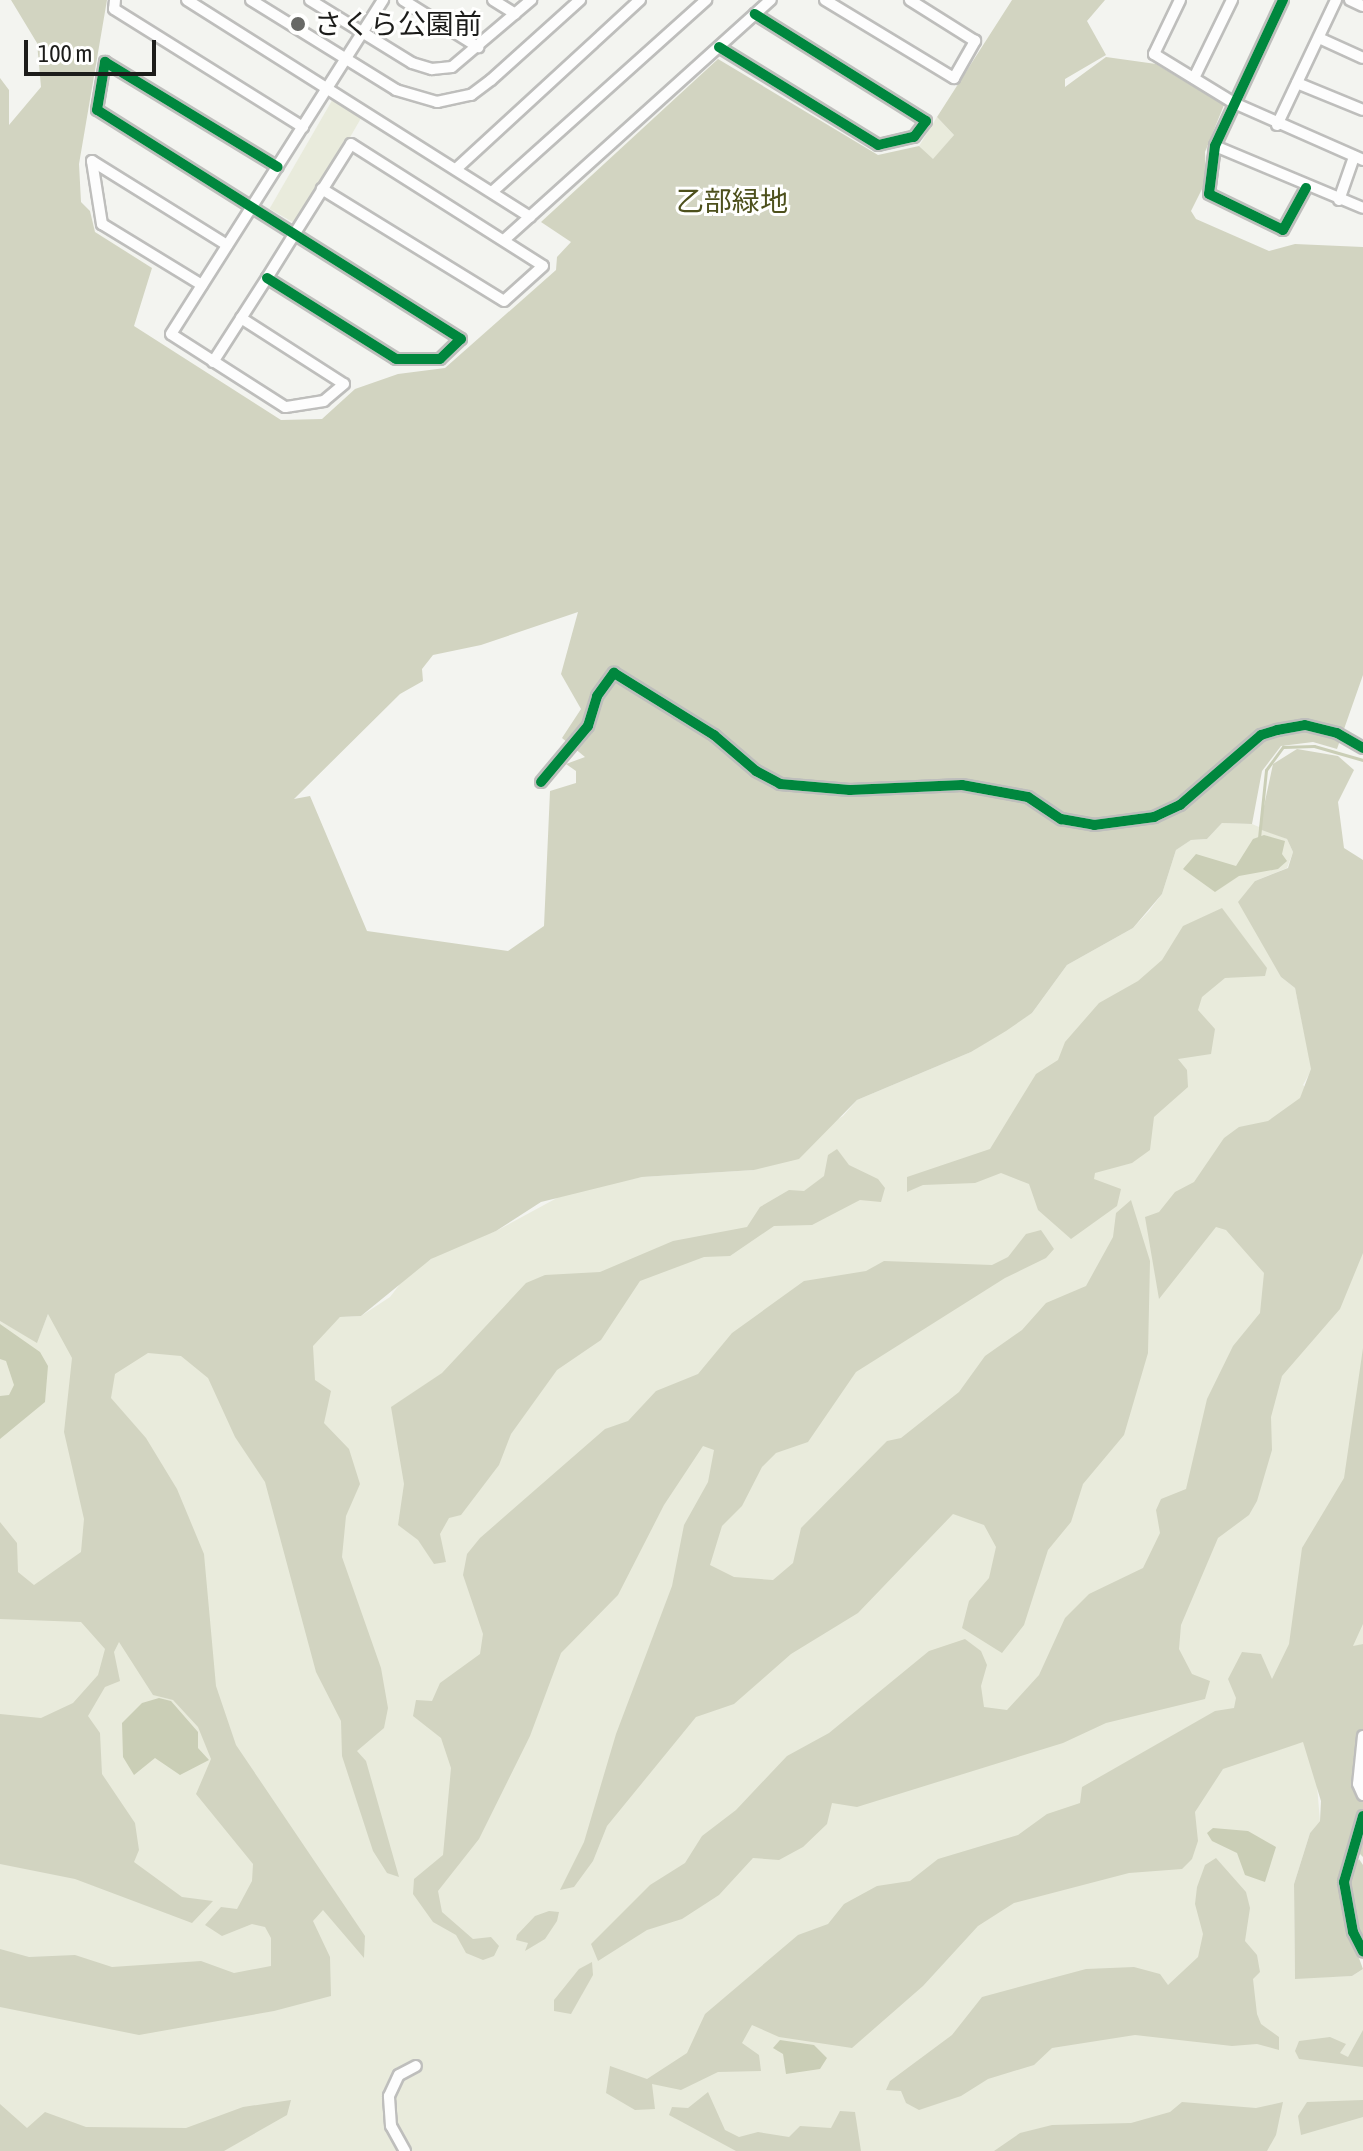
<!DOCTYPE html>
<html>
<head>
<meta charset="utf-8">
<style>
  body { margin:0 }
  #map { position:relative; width:1363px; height:2151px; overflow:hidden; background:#f3f4f0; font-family:"Asap Condensed","Noto Sans JP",sans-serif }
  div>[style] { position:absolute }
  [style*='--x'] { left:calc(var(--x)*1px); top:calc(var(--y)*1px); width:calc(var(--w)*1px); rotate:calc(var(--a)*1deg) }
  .green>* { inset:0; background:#e9ebdc; transform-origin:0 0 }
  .forest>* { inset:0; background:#d2d4c1 }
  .water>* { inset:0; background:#caceb6 }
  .stream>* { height:3px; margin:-1.5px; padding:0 1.5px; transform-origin:1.5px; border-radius:1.5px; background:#caceb6 }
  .roads { filter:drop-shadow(2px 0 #bebebc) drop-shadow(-2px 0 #bebebc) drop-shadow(0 2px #bebebc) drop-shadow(0 -2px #bebebc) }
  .minor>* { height:10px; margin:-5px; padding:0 5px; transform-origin:5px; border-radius:5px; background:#fdfdfd }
  .cycleway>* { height:10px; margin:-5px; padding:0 5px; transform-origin:5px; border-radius:5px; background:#00873e }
  .dots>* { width:22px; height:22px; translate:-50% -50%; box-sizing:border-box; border:4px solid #fffffe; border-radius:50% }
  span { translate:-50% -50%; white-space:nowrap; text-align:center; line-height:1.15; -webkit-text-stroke:6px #fffffe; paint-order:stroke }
  .poi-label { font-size:28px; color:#1c1c1a }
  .left { translate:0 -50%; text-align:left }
  .park-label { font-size:28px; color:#4d501c }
  .scale { position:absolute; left:24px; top:40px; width:132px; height:36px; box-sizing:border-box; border:4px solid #1c1c1a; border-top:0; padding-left:10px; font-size:24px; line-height:28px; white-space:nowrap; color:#1c1c1a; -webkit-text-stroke:6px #fffffe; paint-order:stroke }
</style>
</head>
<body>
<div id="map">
  <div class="green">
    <div style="left:334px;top:97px;width:34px;height:129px;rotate:30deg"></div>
    <div style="clip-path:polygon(937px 117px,954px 135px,933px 160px,919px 146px)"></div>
    <div style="clip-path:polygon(1222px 823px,1252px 824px,1287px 839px,1293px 852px,1287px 868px,1255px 881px,1281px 977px,1295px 988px,1312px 1069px,1303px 1085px,1363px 1143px,1363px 1644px,1353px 1647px,1304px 1742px,1316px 1774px,1320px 1821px,1310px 1833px,1294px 1884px,1295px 1978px,1352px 1976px,1363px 1969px,1363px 2151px,0 2151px,0 1321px,37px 1342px,48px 1314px,325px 1330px,340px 1317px,361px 1316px,390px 1297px,407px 1275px,451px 1246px,496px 1231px,568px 1192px,642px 1177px,754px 1170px,843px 1116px,857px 1100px,971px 1052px,1032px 1013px,1067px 965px,1133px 928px,1149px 911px,1162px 894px,1176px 850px,1191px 840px,1207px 839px)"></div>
  </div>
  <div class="forest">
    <div style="clip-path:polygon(evenodd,11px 0,107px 0,79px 164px,81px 202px,90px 211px,95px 232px,152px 268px,134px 326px,281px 420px,322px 419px,355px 389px,398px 374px,445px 368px,556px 270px,557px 257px,571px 242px,541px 222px,718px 59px,878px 155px,919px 146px,933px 159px,954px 135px,937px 117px,1012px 0,1105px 0,1087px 21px,1106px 55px,1065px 79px,1065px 87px,1106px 57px,1156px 64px,1224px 105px,1205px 152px,1206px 181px,1191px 211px,1196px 219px,1269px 251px,1295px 244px,1363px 247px,1363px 675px,1337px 749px,1313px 742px,1281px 746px,1262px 771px,1252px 824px,1222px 823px,1207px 839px,1191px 840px,1176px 850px,1162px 894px,1133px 928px,1067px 965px,1032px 1013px,1006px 1031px,971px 1052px,857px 1100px,799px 1159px,754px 1170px,642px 1177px,541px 1202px,496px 1231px,431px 1259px,361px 1316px,340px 1317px,313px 1346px,315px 1380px,331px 1391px,324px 1423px,349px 1449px,360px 1484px,346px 1516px,342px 1557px,381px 1668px,388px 1708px,384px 1728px,357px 1751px,366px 1761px,399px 1877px,387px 1873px,373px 1851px,342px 1756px,341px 1721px,316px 1672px,265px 1482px,235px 1437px,208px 1378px,181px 1356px,148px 1353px,115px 1374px,111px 1398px,146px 1438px,177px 1489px,204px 1554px,216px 1686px,236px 1745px,365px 1936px,364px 1958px,323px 1910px,313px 1921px,330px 1957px,331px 1996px,274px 2011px,139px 2035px,0 2007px,0 1949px,29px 1957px,75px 1955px,112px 1967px,201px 1961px,234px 1973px,271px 1966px,271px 1938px,265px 1927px,252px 1924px,222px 1936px,205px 1925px,221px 1907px,237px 1909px,252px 1881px,253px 1864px,196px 1794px,211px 1759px,198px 1727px,173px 1700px,153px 1695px,119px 1642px,114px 1652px,120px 1681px,105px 1687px,88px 1716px,100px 1733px,102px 1774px,135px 1823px,139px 1850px,134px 1862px,182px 1897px,213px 1901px,192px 1923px,75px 1879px,0 1864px,0 1714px,41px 1718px,73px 1703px,98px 1675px,105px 1649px,81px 1622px,0 1619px,0 1522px,17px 1543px,18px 1572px,34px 1585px,81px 1552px,84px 1519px,64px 1432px,72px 1358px,48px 1314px,37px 1343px,0 1321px,0 78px,9px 90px,9px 125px,41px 87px,37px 43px,11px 0,578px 612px,561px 674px,581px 709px,562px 738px,585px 757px,566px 764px,576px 771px,576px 783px,550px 791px,544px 926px,508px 951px,367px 931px,310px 796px,294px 799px,400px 694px,423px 681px,422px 669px,433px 655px,481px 645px,578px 612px)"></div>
    <div style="clip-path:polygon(1297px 749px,1338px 756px,1354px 770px,1338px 802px,1344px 848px,1363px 860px,1363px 1253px,1340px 1309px,1282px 1376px,1271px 1417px,1272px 1450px,1257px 1501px,1249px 1515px,1218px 1538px,1181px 1625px,1179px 1649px,1192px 1674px,1210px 1681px,1205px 1699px,1106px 1723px,1063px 1743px,857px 1807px,832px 1803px,827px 1824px,803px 1847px,779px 1860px,753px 1858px,719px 1895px,682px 1919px,647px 1930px,598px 1961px,591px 1944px,650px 1885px,685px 1863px,702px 1836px,736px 1810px,787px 1756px,829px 1733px,929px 1651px,965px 1639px,981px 1651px,987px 1665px,981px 1686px,984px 1707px,1007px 1710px,1039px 1675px,1065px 1618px,1089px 1594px,1143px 1568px,1160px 1533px,1156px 1510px,1161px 1499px,1186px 1489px,1207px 1399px,1233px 1346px,1260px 1313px,1264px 1273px,1226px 1230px,1216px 1227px,1159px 1299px,1145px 1217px,1159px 1212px,1175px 1192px,1194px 1182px,1224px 1138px,1239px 1127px,1268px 1121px,1300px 1098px,1311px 1069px,1295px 988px,1281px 977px,1238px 902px,1255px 881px,1288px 868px,1293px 852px,1287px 839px,1259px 829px,1273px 764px)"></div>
    <div style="clip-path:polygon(1222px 908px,1267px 968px,1265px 976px,1225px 978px,1202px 997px,1198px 1010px,1215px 1029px,1211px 1054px,1178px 1059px,1187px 1070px,1188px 1087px,1154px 1117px,1150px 1150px,1132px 1163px,1095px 1173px,1094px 1179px,1121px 1189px,1117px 1206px,1071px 1239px,1038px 1210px,1029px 1184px,1001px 1173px,975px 1183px,923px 1185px,907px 1192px,907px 1177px,990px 1149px,1036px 1074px,1058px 1060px,1065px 1042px,1099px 1003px,1138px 981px,1162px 960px,1183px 926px)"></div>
    <div style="clip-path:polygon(837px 1149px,849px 1165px,878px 1179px,885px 1188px,881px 1202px,860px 1200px,812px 1225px,774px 1226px,730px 1256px,704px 1257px,640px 1281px,601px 1340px,557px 1370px,511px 1434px,499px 1465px,461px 1515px,449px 1518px,440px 1534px,446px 1562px,434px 1564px,418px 1540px,398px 1525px,404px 1484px,391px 1407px,442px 1373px,526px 1283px,545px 1275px,600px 1272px,673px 1241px,747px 1227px,760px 1207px,789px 1190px,804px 1191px,824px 1176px,828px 1155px)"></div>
    <div style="clip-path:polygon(1131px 1200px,1150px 1261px,1148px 1353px,1124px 1435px,1083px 1484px,1071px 1522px,1048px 1550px,1024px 1625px,1002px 1653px,962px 1628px,969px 1601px,989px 1578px,996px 1547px,984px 1525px,953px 1514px,858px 1613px,791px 1654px,734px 1704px,696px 1717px,607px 1826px,593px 1861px,574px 1887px,560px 1890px,584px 1842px,616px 1734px,672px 1586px,684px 1525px,708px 1482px,714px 1450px,703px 1446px,664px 1505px,618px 1595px,561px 1653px,530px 1736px,479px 1839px,438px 1891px,442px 1912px,473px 1939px,491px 1937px,499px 1946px,494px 1956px,483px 1960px,466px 1953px,456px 1935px,433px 1922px,413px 1894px,414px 1879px,443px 1855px,451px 1768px,441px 1738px,413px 1716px,416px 1700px,432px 1701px,440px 1683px,480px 1654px,483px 1634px,463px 1575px,467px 1554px,480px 1538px,605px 1429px,628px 1421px,656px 1391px,698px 1374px,732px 1333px,804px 1281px,866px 1271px,884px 1261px,992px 1265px,1008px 1257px,1026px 1234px,1041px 1230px,1054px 1249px,1046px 1258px,1005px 1278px,856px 1372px,808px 1442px,776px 1453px,762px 1467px,742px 1506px,722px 1526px,710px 1565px,734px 1577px,773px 1580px,793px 1563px,801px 1528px,887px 1441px,901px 1438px,959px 1392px,985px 1356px,1022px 1330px,1046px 1303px,1086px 1286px,1113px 1237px,1116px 1213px)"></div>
    <div style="clip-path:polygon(1363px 1348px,1363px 1624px,1353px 1646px,1363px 1644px,1363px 1857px,1360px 1854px,1343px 1866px,1348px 1928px,1363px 1969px,1352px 1976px,1295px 1979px,1294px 1884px,1310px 1833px,1320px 1821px,1321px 1801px,1303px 1742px,1223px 1769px,1195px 1812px,1198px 1841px,1192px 1859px,1182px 1869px,1129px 1873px,1014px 1903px,978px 1926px,923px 1986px,852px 2048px,779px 2037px,752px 2025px,742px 2043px,759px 2055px,761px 2071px,718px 2072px,681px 2090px,652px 2084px,655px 2109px,635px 2110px,606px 2093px,610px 2066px,647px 2079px,687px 2053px,705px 2014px,798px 1935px,828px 1924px,844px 1904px,877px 1886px,910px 1881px,938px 1859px,1018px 1835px,1047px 1814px,1080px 1803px,1082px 1787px,1215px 1711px,1234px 1708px,1236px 1698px,1228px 1679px,1242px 1652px,1261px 1654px,1272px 1679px,1289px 1644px,1302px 1548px,1344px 1478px)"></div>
    <div style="clip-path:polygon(1216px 1858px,1246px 1892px,1250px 1908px,1245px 1941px,1257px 1955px,1260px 1972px,1253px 1979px,1257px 2014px,1261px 2024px,1279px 2037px,1279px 2050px,1257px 2044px,1232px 2046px,1135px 2035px,1052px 2048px,1034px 2065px,988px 2079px,961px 2096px,919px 2110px,906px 2103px,901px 2091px,886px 2090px,890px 2081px,952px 2035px,982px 1997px,1086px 1969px,1134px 1967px,1160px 1974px,1168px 1985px,1198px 1957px,1203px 1934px,1195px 1904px,1197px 1887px,1205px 1865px)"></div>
    <div style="clip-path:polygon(1359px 1859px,1363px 1865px,1363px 1943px,1351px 1890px,1350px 1873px)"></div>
    <div style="clip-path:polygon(549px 1911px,559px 1912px,557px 1921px,545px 1939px,525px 1951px,528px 1943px,516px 1940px,517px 1935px,535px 1916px)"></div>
    <div style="clip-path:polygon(592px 1962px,593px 1975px,571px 2014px,554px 2011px,554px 2000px,579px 1969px)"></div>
    <div style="clip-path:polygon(1363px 2030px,1363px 2067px,1299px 2059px,1295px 2051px,1299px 2041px,1330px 2037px,1346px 2044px,1340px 2053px,1348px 2057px)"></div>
    <div style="clip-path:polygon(708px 2092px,725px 2130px,739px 2137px,758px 2132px,789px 2137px,800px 2126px,831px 2128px,840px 2111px,855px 2112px,861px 2151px,736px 2151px,669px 2115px,672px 2107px,688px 2108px)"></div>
    <div style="clip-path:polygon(291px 2100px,287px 2115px,224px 2151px,0 2151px,0 2104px,27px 2128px,45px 2112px,86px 2127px,186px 2128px,243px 2107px)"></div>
    <div style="clip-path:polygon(1363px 2100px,1363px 2117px,1301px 2135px,1298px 2116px,1307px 2102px)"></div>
    <div style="clip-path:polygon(1182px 2102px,1256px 2108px,1283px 2102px,1276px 2135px,1267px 2151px,994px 2151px,1020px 2133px,1052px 2125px,1131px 2123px,1170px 2112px)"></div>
  </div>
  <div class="water">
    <div style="clip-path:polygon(1264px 835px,1285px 841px,1282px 854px,1287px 861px,1278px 869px,1239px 876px,1215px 892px,1183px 869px,1196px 854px,1236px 866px,1253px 839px)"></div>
    <div style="clip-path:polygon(0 1324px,40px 1352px,48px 1366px,45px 1402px,0 1439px,0 1396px,9px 1395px,14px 1385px,6px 1361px,0 1359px)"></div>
    <div style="clip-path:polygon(159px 1698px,171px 1701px,198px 1732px,198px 1748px,209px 1760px,180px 1775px,155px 1758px,134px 1775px,123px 1757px,122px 1723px,142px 1703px)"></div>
    <div style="clip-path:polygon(1213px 1828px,1248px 1831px,1276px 1847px,1265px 1882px,1245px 1875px,1237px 1853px,1212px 1841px,1207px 1833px)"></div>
    <div style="clip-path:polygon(780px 2040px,814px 2045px,827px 2058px,820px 2069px,786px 2074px,783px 2054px,773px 2048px)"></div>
  </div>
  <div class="stream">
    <div style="--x:1259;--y:838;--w:68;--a:-84.1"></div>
    <div style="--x:1266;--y:770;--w:29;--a:-54"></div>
    <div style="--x:1283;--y:747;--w:31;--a:-2"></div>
    <div style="--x:1314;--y:746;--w:51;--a:15.9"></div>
  </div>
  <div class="roads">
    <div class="minor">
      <div style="--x:115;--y:0;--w:9;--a:96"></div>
      <div style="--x:114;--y:9;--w:223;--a:32"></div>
      <div style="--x:187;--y:0;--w:406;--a:32.3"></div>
      <div style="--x:251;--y:0;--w:171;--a:31.8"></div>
      <div style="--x:396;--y:90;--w:43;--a:16.3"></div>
      <div style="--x:437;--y:102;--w:35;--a:-12"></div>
      <div style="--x:471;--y:95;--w:25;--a:-37"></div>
      <div style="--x:491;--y:80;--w:120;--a:-42"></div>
      <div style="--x:310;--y:0;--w:120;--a:31.7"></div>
      <div style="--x:412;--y:63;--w:21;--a:17"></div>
      <div style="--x:432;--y:69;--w:20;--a:-6"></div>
      <div style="--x:452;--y:67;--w:104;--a:-40.3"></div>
      <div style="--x:403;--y:0;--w:89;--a:32.1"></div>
      <div style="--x:493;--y:0;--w:26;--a:32"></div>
      <div style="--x:825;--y:0;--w:151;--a:31.2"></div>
      <div style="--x:954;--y:78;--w:43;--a:-60.4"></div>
      <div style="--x:975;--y:41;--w:77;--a:-147.8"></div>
      <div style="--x:1180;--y:0;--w:60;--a:115.7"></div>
      <div style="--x:1154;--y:54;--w:94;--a:31.5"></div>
      <div style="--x:1234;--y:103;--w:141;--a:23.8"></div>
      <div style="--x:1283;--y:0;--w:161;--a:115"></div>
      <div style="--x:1215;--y:146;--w:48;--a:97.1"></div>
      <div style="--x:1209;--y:194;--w:82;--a:25.9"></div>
      <div style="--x:1283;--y:230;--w:48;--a:-61.3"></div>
      <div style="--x:1350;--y:0;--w:14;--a:25"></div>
      <div style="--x:1319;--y:38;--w:48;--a:24.4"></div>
      <div style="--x:719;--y:47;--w:187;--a:31.6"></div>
      <div style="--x:878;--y:145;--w:37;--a:-13"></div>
      <div style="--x:914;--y:137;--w:20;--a:-53"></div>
      <div style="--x:926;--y:121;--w:202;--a:-148"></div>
      <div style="--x:1194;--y:78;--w:87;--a:-64"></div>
      <div style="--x:1297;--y:83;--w:71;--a:22.2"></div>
      <div style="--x:1277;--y:125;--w:138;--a:-64.7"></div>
      <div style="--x:1215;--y:146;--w:160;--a:22.7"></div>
      <div style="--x:92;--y:161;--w:64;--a:81"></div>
      <div style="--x:102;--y:224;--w:117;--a:31.4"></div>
      <div style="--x:92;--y:161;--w:159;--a:31.9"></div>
      <div style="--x:456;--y:169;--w:250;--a:-42.6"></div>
      <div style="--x:492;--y:192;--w:288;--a:-41.9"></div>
      <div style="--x:1339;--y:200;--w:46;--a:-70.8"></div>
      <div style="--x:504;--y:240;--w:359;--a:-42"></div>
      <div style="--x:267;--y:278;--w:152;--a:32.1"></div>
      <div style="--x:396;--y:359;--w:44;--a:0"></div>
      <div style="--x:440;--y:359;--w:29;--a:-44"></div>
      <div style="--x:461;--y:339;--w:430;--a:-147.8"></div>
      <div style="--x:97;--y:110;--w:49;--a:-80.5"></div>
      <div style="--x:105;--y:62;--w:202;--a:31.3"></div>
      <div style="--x:241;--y:318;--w:122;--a:32.7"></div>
      <div style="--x:344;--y:384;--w:26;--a:140"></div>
      <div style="--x:324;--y:401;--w:39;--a:171"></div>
      <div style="--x:285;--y:407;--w:135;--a:-147.4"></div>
      <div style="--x:171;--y:334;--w:396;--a:-57.6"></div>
      <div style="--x:213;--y:362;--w:100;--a:-57.3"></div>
      <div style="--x:267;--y:278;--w:53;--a:-58.1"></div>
      <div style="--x:295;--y:233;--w:105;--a:-57.8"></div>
      <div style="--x:351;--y:144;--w:227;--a:32.4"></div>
      <div style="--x:543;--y:266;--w:52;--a:138.1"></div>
      <div style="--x:504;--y:301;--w:214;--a:-148.4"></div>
      <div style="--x:541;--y:782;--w:73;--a:-50"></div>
      <div style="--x:588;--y:726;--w:31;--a:-73"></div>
      <div style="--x:597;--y:696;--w:29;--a:-54"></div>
      <div style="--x:614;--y:673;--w:118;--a:31.8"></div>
      <div style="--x:714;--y:735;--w:55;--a:40.6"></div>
      <div style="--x:756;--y:771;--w:27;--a:28"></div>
      <div style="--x:780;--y:784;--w:70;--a:4.9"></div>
      <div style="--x:850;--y:790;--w:112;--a:-2.6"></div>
      <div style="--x:962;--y:785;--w:67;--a:10.3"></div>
      <div style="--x:1028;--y:797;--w:40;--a:34"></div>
      <div style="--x:1061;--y:819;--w:34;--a:10"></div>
      <div style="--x:1094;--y:825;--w:61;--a:-7.6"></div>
      <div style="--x:1154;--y:817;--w:29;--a:-25"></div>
      <div style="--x:1180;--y:805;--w:107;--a:-40.8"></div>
      <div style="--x:1261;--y:735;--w:17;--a:-17"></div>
      <div style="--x:1277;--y:730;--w:28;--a:-10"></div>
      <div style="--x:1305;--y:725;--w:33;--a:14"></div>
      <div style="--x:1337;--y:733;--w:30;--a:30"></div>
      <div style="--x:1363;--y:1736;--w:48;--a:95.9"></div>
      <div style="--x:1358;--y:1784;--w:12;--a:66"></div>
      <div style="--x:1363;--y:1816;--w:69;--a:106.1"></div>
      <div style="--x:1344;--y:1882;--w:51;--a:79.8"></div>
      <div style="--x:1353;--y:1932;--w:22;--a:63"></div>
      <div style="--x:405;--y:2151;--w:29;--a:-119"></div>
      <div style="--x:391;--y:2126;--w:30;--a:-94"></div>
      <div style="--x:389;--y:2096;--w:23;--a:-65"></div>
      <div style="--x:399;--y:2075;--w:19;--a:-28"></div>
    </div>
  </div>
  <div class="cycleway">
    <div style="--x:1283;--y:0;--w:161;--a:115"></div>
    <div style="--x:1215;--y:146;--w:48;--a:97.1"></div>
    <div style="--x:1209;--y:194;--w:82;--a:25.9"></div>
    <div style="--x:1283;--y:230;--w:48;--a:-61.3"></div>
    <div style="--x:719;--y:47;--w:187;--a:31.6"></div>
    <div style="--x:878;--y:145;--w:37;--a:-13"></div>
    <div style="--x:914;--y:137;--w:20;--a:-53"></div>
    <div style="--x:926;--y:121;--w:202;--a:-148"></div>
    <div style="--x:267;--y:278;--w:152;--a:32.1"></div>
    <div style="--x:396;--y:359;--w:44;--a:0"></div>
    <div style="--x:440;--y:359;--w:29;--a:-44"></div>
    <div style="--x:461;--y:339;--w:430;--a:-147.8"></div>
    <div style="--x:97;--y:110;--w:49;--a:-80.5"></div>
    <div style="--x:105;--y:62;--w:202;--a:31.3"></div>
    <div style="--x:541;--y:782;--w:73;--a:-50"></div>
    <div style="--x:588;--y:726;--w:31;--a:-73"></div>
    <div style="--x:597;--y:696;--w:29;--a:-54"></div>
    <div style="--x:614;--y:673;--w:118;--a:31.8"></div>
    <div style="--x:714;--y:735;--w:55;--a:40.6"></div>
    <div style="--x:756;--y:771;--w:27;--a:28"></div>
    <div style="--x:780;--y:784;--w:70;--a:4.9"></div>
    <div style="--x:850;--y:790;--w:112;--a:-2.6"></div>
    <div style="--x:962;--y:785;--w:67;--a:10.3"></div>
    <div style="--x:1028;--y:797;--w:40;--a:34"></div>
    <div style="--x:1061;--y:819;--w:34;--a:10"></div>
    <div style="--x:1094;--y:825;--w:61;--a:-7.6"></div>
    <div style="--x:1154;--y:817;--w:29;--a:-25"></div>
    <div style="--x:1180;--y:805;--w:107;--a:-40.8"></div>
    <div style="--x:1261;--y:735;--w:17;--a:-17"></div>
    <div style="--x:1277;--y:730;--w:28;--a:-10"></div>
    <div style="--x:1305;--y:725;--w:33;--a:14"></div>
    <div style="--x:1337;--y:733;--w:30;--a:30"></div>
    <div style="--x:1363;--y:1816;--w:69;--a:106.1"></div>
    <div style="--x:1344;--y:1882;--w:51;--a:79.8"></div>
    <div style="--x:1353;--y:1932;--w:22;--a:63"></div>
  </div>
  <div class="dots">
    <div style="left:298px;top:24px;background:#676865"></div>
  </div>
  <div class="poi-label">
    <span class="left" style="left:314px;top:24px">さくら公園前</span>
  </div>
  <div class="park-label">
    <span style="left:732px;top:201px">乙部緑地</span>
  </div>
  <div class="scale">100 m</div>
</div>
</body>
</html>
